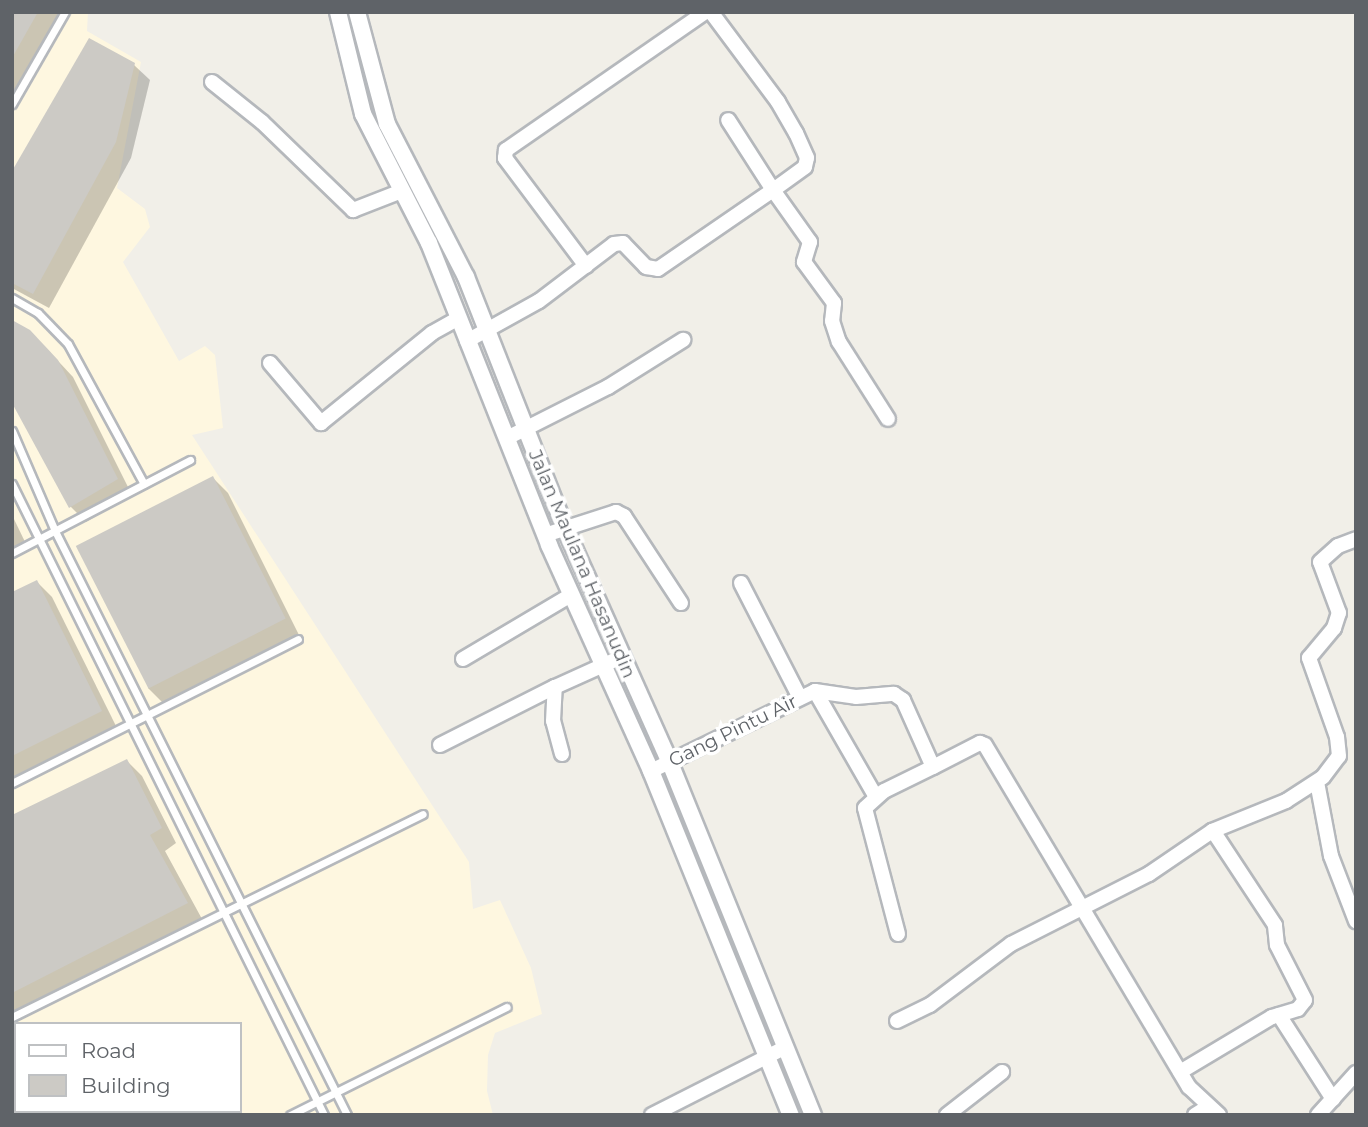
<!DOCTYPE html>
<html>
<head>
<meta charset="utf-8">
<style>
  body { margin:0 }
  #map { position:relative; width:1368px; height:1127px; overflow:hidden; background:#f1efe8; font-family:Montserrat,sans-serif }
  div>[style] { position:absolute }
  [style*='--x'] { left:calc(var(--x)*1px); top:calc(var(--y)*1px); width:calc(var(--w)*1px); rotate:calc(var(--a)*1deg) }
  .commercial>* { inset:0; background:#fef7e0 }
  .shadow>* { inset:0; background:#0003 }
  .building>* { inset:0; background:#cccac5; transform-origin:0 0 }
  .roads { filter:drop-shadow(2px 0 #b5b8bc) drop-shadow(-2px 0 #b5b8bc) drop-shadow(0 2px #b5b8bc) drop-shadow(0 -2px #b5b8bc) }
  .service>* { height:7px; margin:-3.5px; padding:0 3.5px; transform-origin:3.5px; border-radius:3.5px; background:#fff }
  .minor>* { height:14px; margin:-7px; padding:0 7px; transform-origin:7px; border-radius:7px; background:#fff }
  .tertiary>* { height:16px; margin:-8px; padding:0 8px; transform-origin:8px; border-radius:8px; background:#fff }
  span { translate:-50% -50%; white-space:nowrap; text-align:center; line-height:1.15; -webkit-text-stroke:7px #fff; paint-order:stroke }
  .street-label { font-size:19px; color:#5f6368 }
  .frame { position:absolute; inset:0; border:14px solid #5f6368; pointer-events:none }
  .legend { position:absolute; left:14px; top:1022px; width:228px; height:91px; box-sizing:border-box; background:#fff; border:2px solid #bfc1c3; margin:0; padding:9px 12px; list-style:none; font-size:21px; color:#5f6368 }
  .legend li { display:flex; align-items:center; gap:14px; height:35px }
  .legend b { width:35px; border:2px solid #bfc1c3 }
</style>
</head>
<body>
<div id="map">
  <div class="commercial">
    <div style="clip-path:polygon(evenodd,12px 12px,88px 12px,87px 31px,141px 62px,117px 188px,145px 209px,150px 227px,123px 262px,179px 361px,205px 346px,215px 355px,223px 428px,192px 435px,469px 862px,473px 909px,500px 900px,531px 968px,542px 1014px,495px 1033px,488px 1055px,487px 1091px,493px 1115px,12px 1115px,12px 12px,16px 1024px,240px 1024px,240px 1111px,16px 1111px,16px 1024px)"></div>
  </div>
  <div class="shadow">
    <div style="clip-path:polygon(12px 12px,61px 12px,12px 100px)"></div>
    <div style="clip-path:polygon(134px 65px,150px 80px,131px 158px,49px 308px,12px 288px,12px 175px)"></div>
    <div style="clip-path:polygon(45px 347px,73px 377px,132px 495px,86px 522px,71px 507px)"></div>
    <div style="clip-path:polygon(213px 478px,228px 493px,299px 635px,163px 703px,148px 688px)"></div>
    <div style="clip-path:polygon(12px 515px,27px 546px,12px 553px)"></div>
    <div style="clip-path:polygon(37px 582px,52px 597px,116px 726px,12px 778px,12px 594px)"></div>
    <div style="clip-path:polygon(127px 761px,142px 776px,176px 843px,165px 851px,202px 919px,12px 1015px,12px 817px)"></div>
  </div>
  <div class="building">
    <div style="clip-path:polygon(12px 12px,38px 12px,12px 58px)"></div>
    <div style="clip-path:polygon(89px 38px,135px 63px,116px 142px,33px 294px,12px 283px,12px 171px)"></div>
    <div style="clip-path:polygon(12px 320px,30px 330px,58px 360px,118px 479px,69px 508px,12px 403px)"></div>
    <div style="left:213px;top:476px;width:160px;height:154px;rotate:63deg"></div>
    <div style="clip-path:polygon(37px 580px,102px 711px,12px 756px,12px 592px)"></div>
    <div style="clip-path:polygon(127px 759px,162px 828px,150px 835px,188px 903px,12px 993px,12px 815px)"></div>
  </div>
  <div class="roads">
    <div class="service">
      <div style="--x:12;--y:104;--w:106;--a:-60.1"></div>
      <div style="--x:12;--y:298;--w:30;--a:30"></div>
      <div style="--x:38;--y:313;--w:43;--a:45.9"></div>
      <div style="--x:68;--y:344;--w:159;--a:61.5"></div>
      <div style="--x:12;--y:431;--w:109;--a:66.7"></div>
      <div style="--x:55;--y:531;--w:653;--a:63.43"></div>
      <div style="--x:12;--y:484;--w:704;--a:63.69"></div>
      <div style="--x:12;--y:553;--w:201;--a:-27.6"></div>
      <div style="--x:12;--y:783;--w:320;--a:-26.7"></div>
      <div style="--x:12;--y:1017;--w:458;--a:-26.3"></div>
      <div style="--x:290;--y:1115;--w:242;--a:-26.5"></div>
    </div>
    <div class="minor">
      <div style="--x:711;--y:12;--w:112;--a:53.3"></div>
      <div style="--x:778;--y:102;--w:36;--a:60"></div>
      <div style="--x:796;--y:133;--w:27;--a:66"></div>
      <div style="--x:807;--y:158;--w:9;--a:103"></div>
      <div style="--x:805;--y:167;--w:39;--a:144"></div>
      <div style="--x:773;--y:190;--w:83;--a:-122.7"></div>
      <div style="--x:212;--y:82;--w:64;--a:38.7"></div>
      <div style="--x:262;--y:122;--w:127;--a:44"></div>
      <div style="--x:353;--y:210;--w:53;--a:-21.2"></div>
      <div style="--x:586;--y:266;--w:135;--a:-126.9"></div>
      <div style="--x:505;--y:158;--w:8;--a:-83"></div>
      <div style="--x:506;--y:150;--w:242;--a:-34.7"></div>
      <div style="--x:467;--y:341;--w:82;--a:-29.1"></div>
      <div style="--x:539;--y:301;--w:94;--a:-37.2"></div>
      <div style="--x:614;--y:244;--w:9;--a:-6"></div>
      <div style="--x:623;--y:243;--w:33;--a:46"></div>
      <div style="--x:646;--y:267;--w:12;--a:9"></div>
      <div style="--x:658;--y:269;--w:140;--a:-34.5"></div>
      <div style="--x:773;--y:190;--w:64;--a:54.6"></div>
      <div style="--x:810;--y:242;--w:21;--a:107"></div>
      <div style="--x:804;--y:262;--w:51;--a:53.8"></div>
      <div style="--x:834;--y:303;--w:18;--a:96"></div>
      <div style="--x:832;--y:321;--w:22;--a:72"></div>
      <div style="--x:839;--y:342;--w:91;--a:57.5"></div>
      <div style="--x:270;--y:363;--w:79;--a:49.6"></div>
      <div style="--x:321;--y:423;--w:143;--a:-39"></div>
      <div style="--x:432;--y:333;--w:31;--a:-29"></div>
      <div style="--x:507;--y:438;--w:113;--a:-26.8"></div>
      <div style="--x:608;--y:387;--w:89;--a:-32.1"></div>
      <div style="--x:545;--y:535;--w:75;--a:-17.9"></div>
      <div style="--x:616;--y:512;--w:9;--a:27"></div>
      <div style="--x:624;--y:516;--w:104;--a:56.8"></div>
      <div style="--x:741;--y:583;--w:129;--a:62.8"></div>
      <div style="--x:463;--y:659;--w:126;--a:-30.7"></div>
      <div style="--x:815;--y:691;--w:41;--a:8.3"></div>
      <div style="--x:856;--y:697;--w:38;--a:-5"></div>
      <div style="--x:894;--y:694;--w:11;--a:34"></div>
      <div style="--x:903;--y:700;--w:73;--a:65.9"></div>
      <div style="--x:933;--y:767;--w:53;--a:-27.1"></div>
      <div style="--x:980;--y:743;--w:5;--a:22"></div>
      <div style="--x:985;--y:745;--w:398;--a:59.2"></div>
      <div style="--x:1189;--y:1087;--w:41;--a:43"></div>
      <div style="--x:815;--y:691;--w:122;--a:60.1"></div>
      <div style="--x:440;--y:745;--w:129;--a:-26.8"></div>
      <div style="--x:562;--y:754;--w:34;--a:-105"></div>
      <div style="--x:553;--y:721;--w:34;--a:-87"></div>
      <div style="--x:555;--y:687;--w:72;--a:-24.4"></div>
      <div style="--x:651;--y:771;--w:182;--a:-26"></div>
      <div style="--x:1317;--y:782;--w:75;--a:79.3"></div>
      <div style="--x:1331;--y:856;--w:70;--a:69"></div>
      <div style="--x:898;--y:934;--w:130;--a:-104.7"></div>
      <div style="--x:865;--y:808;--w:25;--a:-42"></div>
      <div style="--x:884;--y:791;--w:55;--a:-26.1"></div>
      <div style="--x:1279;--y:1015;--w:100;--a:57.3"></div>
      <div style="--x:897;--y:1021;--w:37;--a:-26"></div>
      <div style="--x:930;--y:1005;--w:101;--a:-37"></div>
      <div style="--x:1011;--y:944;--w:155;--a:-26.9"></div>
      <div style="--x:1149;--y:874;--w:76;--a:-34.3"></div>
      <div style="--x:1212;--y:831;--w:80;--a:-22.1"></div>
      <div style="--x:1286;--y:801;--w:44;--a:-33"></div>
      <div style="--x:1323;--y:777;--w:26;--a:-53"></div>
      <div style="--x:1339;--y:756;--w:19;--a:-96"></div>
      <div style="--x:1337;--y:737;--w:84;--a:-109.5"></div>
      <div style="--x:1309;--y:658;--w:39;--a:-50"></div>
      <div style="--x:1334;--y:628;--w:16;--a:-72"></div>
      <div style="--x:1339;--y:613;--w:54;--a:-110.4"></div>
      <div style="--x:1320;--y:562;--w:24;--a:-42"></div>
      <div style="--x:1338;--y:546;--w:19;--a:-21"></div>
      <div style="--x:1180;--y:1072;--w:107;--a:-30.9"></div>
      <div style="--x:1272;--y:1017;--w:27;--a:-17"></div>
      <div style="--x:1298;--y:1009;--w:11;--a:-52"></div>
      <div style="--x:1305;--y:1000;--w:62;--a:-117"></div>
      <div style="--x:1277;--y:945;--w:20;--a:-96"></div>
      <div style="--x:1275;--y:925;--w:113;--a:-123.4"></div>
      <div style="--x:652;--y:1115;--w:148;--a:-26.9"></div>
      <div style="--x:947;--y:1115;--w:70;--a:-38"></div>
      <div style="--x:1195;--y:1115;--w:15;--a:-32"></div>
      <div style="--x:1318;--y:1115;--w:57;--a:-47.9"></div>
    </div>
    <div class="tertiary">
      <div style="--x:338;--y:12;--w:105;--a:76.2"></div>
      <div style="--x:363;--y:114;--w:145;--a:62.9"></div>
      <div style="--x:429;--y:243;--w:325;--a:68.3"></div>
      <div style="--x:549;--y:545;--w:248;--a:65.7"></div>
      <div style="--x:651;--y:771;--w:371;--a:67.9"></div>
      <div style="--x:357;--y:12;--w:116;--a:75"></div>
      <div style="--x:387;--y:124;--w:172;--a:62.7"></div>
      <div style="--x:466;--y:277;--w:270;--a:68.5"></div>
      <div style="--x:565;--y:528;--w:257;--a:65.9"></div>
      <div style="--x:670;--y:763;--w:380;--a:67.9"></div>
    </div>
  </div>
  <div class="street-label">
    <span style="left:582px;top:564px;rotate:67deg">Jalan Maulana Hasanudin</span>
    <span style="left:733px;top:731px;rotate:-26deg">Gang Pintu Air</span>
  </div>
  <div class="frame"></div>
  <ul class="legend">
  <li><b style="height:9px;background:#fff"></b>Road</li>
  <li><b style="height:19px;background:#cccac5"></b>Building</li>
  </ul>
</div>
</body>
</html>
